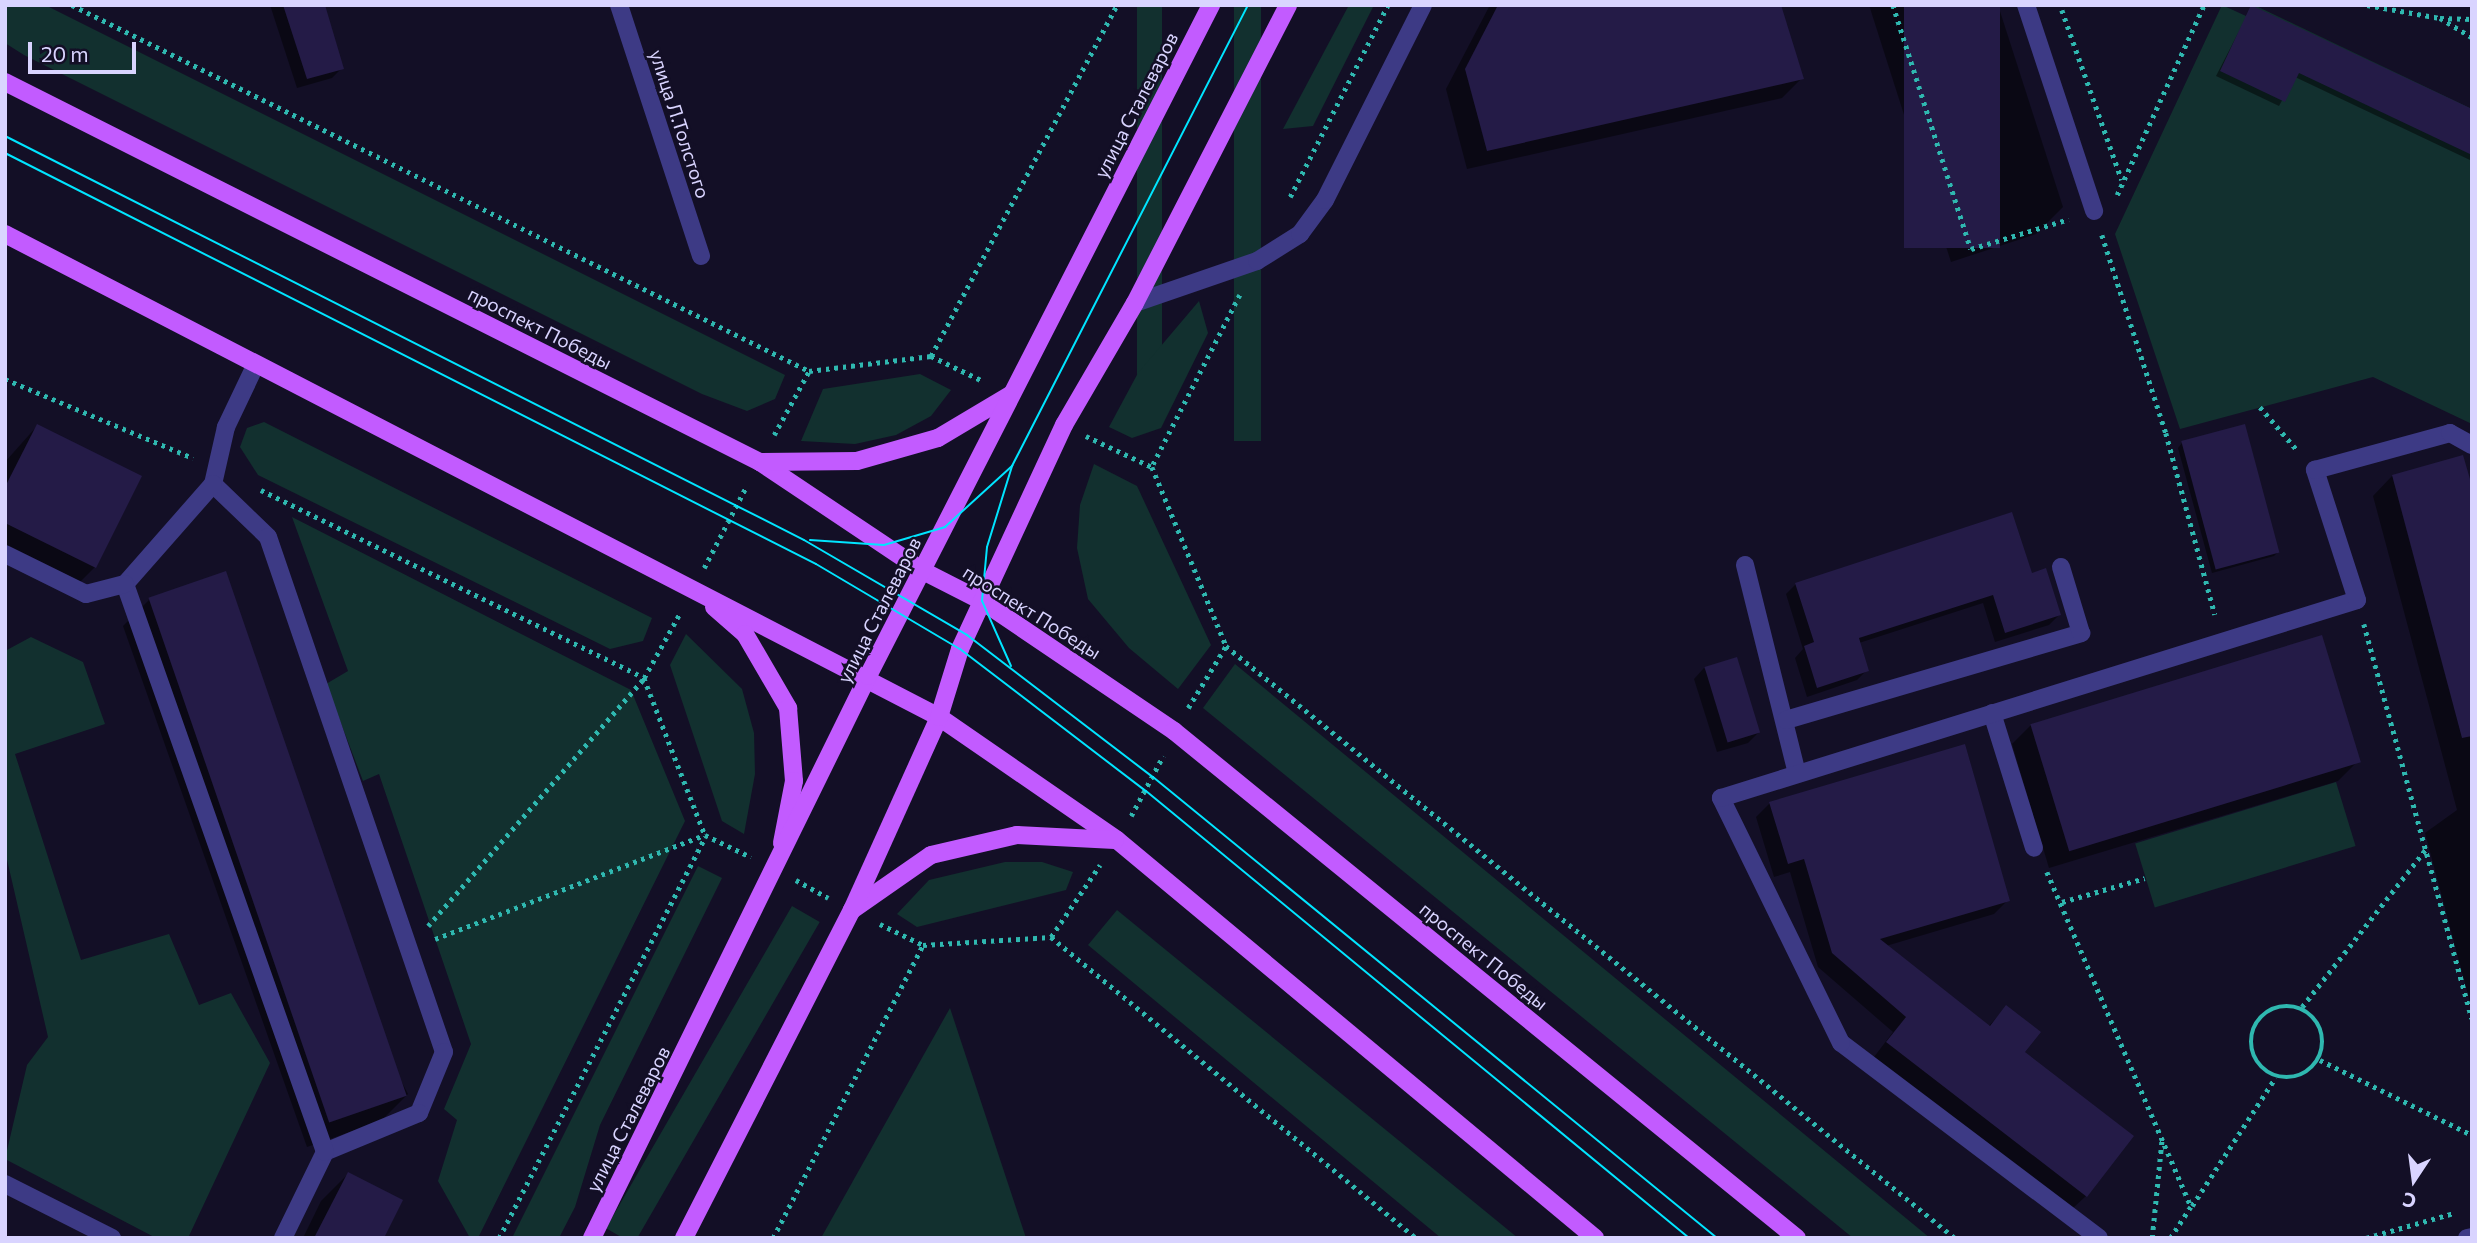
<!DOCTYPE html>
<html>
<head>
<meta charset="utf-8">
<style>
  body { margin:0 }
  #map { position:relative; width:2477px; height:1243px; overflow:hidden; background:#130f26; font-family:Commissioner,sans-serif }
  div>[style] { position:absolute }
  [style*='--x'] { left:calc(var(--x)*1px); top:calc(var(--y)*1px); width:calc(var(--w)*1px); rotate:calc(var(--a)*1deg) }
  .green>* { inset:0; background:#12302f; transform-origin:0 0 }
  .shadow>* { inset:0; background:#0007 }
  .building>* { inset:0; background:#241b47; transform-origin:0 0 }
  .path>* { height:4.5px; margin-top:-2.25px; transform-origin:0; background:repeating-linear-gradient(90deg,#2fb8b0 0 3.5px,transparent 0 8.5px) }
  .path>.ring { margin:-2.25px; padding:0; box-sizing:content-box; background:none; border:4.5px solid #2fb8b0; border-radius:50% }
  .minor>* { height:18px; margin:-9px; padding:0 9px; transform-origin:9px; border-radius:9px; background:#3d3a85 }
  .major>* { height:18px; margin:-9px; padding:0 9px; transform-origin:9px; border-radius:9px; background:#c25bff }
  .tram>* { height:2px; margin:-1px; padding:0 1px; transform-origin:1px; border-radius:1px; background:#00e5ff }
  span { translate:-50% -50%; white-space:nowrap; text-align:center; line-height:1.15; -webkit-text-stroke:5px #130f26; paint-order:stroke }
  .street-label { font-size:19px; color:#d9d4ff }
  .frame { position:absolute; inset:0; border:7px solid #d9d4ff; pointer-events:none }
  .north { position:absolute; left:2379px; top:1145px; width:70px; height:70px; -webkit-text-stroke:5px #130f26; paint-order:stroke; rotate:193deg; font-size:19px; font-weight:700; line-height:28px; text-align:center; color:#d9d4ff }
  .north::after { content:''; display:block; margin:auto; width:24px; height:32px; background:#d9d4ff; clip-path:polygon(50% 0,100% 100%,50% 72%,0 100%) }
  .scale { position:absolute; left:28px; top:42px; width:108px; height:32px; box-sizing:border-box; border:4px solid #d9d4ff; border-top:0; padding-left:9px; font-size:21px; line-height:24px; white-space:nowrap; color:#d9d4ff; -webkit-text-stroke:5px #130f26; paint-order:stroke }
</style>
</head>
<body>
<div id="map">
  <div class="green">
    <div style="clip-path:polygon(5px 5px,45px 5px,785px 375px,775px 399px,747px 411px,702px 394px,24px 55px,5px 43px)"></div>
    <div style="left:1137px;top:5px;width:25px;height:390px"></div>
    <div style="left:1234px;top:5px;width:27px;height:436px"></div>
    <div style="clip-path:polygon(1349px 5px,1374px 5px,1313px 126px,1283px 129px)"></div>
    <div style="clip-path:polygon(2222px 5px,2246px 16px,2254px 5px,2472px 109px,2472px 424px,2373px 377px,2180px 429px,2115px 234px)"></div>
    <div style="clip-path:polygon(1199px 301px,1208px 333px,1161px 428px,1132px 438px,1109px 427px,1138px 373px)"></div>
    <div style="clip-path:polygon(920px 374px,951px 390px,931px 416px,896px 435px,855px 444px,801px 441px,823px 389px)"></div>
    <div style="clip-path:polygon(264px 422px,652px 618px,643px 641px,610px 649px,258px 475px,240px 447px,247px 428px)"></div>
    <div style="clip-path:polygon(1094px 464px,1137px 486px,1211px 645px,1178px 689px,1129px 648px,1088px 599px,1077px 548px,1080px 505px)"></div>
    <div style="clip-path:polygon(292px 517px,631px 690px,685px 821px,478px 1238px,470px 1238px,438px 1181px,457px 1120px,444px 1109px,471px 1044px,379px 774px,363px 781px,326px 684px,348px 671px)"></div>
    <div style="clip-path:polygon(686px 634px,742px 689px,754px 733px,755px 774px,744px 834px,722px 821px,670px 665px)"></div>
    <div style="clip-path:polygon(31px 637px,83px 662px,105px 724px,15px 754px,81px 960px,169px 934px,199px 1005px,231px 993px,270px 1063px,188px 1238px,156px 1238px,5px 1159px,27px 1065px,48px 1037px,5px 851px,5px 651px)"></div>
    <div style="clip-path:polygon(1235px 664px,1930px 1238px,1853px 1238px,1203px 708px)"></div>
    <div style="left:2336px;top:782px;width:67px;height:210px;rotate:73deg"></div>
    <div style="clip-path:polygon(1005px 862px,1042px 862px,1073px 872px,1066px 890px,917px 927px,897px 914px,929px 880px)"></div>
    <div style="clip-path:polygon(698px 866px,722px 878px,600px 1125px,575px 1207px,559px 1238px,512px 1238px)"></div>
    <div style="left:792px;top:906px;width:32px;height:372px;rotate:30deg"></div>
    <div style="clip-path:polygon(1117px 910px,1518px 1238px,1441px 1238px,1088px 945px)"></div>
    <div style="clip-path:polygon(950px 1008px,1026px 1238px,821px 1238px)"></div>
  </div>
  <div class="shadow">
    <div style="clip-path:polygon(270px 5px,323px 5px,342px 68px,332px 78px,297px 88px)"></div>
    <div style="clip-path:polygon(1490px 5px,1779px 5px,1802px 78px,1782px 98px,1467px 169px,1446px 89px)"></div>
    <div style="clip-path:polygon(1869px 5px,1998px 5px,2063px 207px,2036px 234px,1951px 262px)"></div>
    <div style="clip-path:polygon(2252px 6px,2472px 111px,2472px 161px,2295px 77px,2279px 106px,2216px 76px)"></div>
    <div style="clip-path:polygon(37px 426px,95px 567px,68px 594px,5px 563px,5px 462px)"></div>
    <div style="clip-path:polygon(2182px 443px,2278px 552px,2274px 556px,2212px 573px,2178px 448px)"></div>
    <div style="clip-path:polygon(2392px 476px,2472px 493px,2472px 1010px,2425px 833px,2457px 810px,2373px 496px)"></div>
    <div style="clip-path:polygon(2030px 575px,2059px 615px,2049px 625px,1995px 642px,1983px 603px,1859px 643px,1867px 670px,1857px 680px,1807px 697px,1795px 658px,1803px 649px,1786px 594px,1796px 584px)"></div>
    <div style="clip-path:polygon(150px 599px,408px 1094px,381px 1121px,307px 1147px,123px 626px)"></div>
    <div style="clip-path:polygon(1704px 668px,1758px 733px,1748px 743px,1717px 752px,1694px 679px)"></div>
    <div style="clip-path:polygon(2031px 725px,2358px 761px,2338px 781px,2049px 868px,2012px 744px)"></div>
    <div style="clip-path:polygon(1770px 803px,2008px 900px,1994px 914px,1886px 946px,1988px 1027px,2006px 1007px,2086px 1196px,2072px 1209px,1874px 1057px,1893px 1032px,1818px 967px,1790px 872px,1774px 877px,1756px 817px)"></div>
    <div style="clip-path:polygon(348px 1174px,382px 1238px,303px 1238px,321px 1201px)"></div>
  </div>
  <div class="building">
    <div style="clip-path:polygon(283px 5px,325px 5px,344px 69px,307px 79px)"></div>
    <div style="clip-path:polygon(1498px 5px,1781px 5px,1804px 79px,1487px 151px,1465px 69px)"></div>
    <div style="left:1904px;top:5px;width:96px;height:243px"></div>
    <div style="clip-path:polygon(2251px 5px,2472px 109px,2472px 155px,2299px 73px,2285px 102px,2220px 71px)"></div>
    <div style="clip-path:polygon(37px 424px,142px 476px,96px 568px,5px 523px,5px 487px)"></div>
    <div style="left:2245px;top:424px;width:133px;height:66px;rotate:75deg"></div>
    <div style="clip-path:polygon(2463px 455px,2472px 486px,2472px 736px,2462px 738px,2392px 475px)"></div>
    <div style="clip-path:polygon(2012px 512px,2032px 573px,2046px 568px,2061px 615px,2005px 633px,1993px 595px,1859px 638px,1869px 671px,1817px 688px,1804px 646px,1814px 642px,1795px 583px)"></div>
    <div style="left:226px;top:571px;width:555px;height:82px;rotate:71deg"></div>
    <div style="left:2322px;top:635px;width:133px;height:305px;rotate:73deg"></div>
    <div style="left:1737px;top:657px;width:79px;height:34px;rotate:73deg"></div>
    <div style="clip-path:polygon(1965px 744px,2010px 901px,1880px 939px,1990px 1026px,2006px 1005px,2041px 1032px,2025px 1052px,2134px 1136px,2087px 1197px,1886px 1042px,1906px 1017px,1832px 953px,1804px 859px,1788px 864px,1769px 802px)"></div>
    <div style="clip-path:polygon(348px 1172px,403px 1200px,384px 1238px,314px 1238px)"></div>
  </div>
  <div class="path">
    <div style="--x:72;--y:5;--w:823;--a:26.41"></div>
    <div style="--x:809;--y:371;--w:123;--a:-7"></div>
    <div style="--x:931;--y:356;--w:397;--a:-62.1"></div>
    <div style="--x:1893;--y:5;--w:256;--a:72.3"></div>
    <div style="--x:1971;--y:249;--w:102;--a:-17"></div>
    <div style="--x:2367;--y:5;--w:74;--a:10.1"></div>
    <div style="--x:2440;--y:18;--w:37;--a:31"></div>
    <div style="--x:2062;--y:10;--w:180;--a:70.6"></div>
    <div style="--x:2440;--y:18;--w:32;--a:2"></div>
    <div style="--x:2117;--y:195;--w:209;--a:-65.4"></div>
    <div style="--x:1290;--y:197;--w:216;--a:-63"></div>
    <div style="--x:2102;--y:235;--w:208;--a:72.1"></div>
    <div style="--x:2166;--y:433;--w:188;--a:74.9"></div>
    <div style="--x:1240;--y:295;--w:193;--a:117.1"></div>
    <div style="--x:1152;--y:467;--w:194;--a:67.5"></div>
    <div style="--x:1226;--y:646;--w:939;--a:39.08"></div>
    <div style="--x:931;--y:356;--w:58;--a:25.7"></div>
    <div style="--x:5;--y:379;--w:204;--a:22.8"></div>
    <div style="--x:2260;--y:407;--w:58;--a:49.2"></div>
    <div style="--x:774;--y:435;--w:73;--a:-61.3"></div>
    <div style="--x:1086;--y:436;--w:73;--a:25.2"></div>
    <div style="--x:261;--y:490;--w:427;--a:26.1"></div>
    <div style="--x:644;--y:678;--w:168;--a:68.8"></div>
    <div style="--x:705;--y:835;--w:51;--a:25.6"></div>
    <div style="--x:704;--y:568;--w:93;--a:-62.6"></div>
    <div style="--x:2364;--y:624;--w:409;--a:74.7"></div>
    <div style="--x:1188;--y:708;--w:73;--a:-58.5"></div>
    <div style="--x:1131;--y:816;--w:68;--a:-61.9"></div>
    <div style="--x:2047;--y:872;--w:365;--a:66.7"></div>
    <div style="--x:2191;--y:1207;--w:37;--a:123"></div>
    <div style="--x:796;--y:880;--w:37;--a:29"></div>
    <div style="--x:2062;--y:902;--w:86;--a:-16.1"></div>
    <div style="--x:880;--y:924;--w:48;--a:26"></div>
    <div style="--x:428;--y:926;--w:329;--a:-48.9"></div>
    <div style="--x:644;--y:678;--w:74;--a:-61"></div>
    <div style="--x:1051;--y:937;--w:87;--a:-55.8"></div>
    <div style="--x:435;--y:939;--w:289;--a:-21.1"></div>
    <div class="ring" style="left:2251px;top:1006px;width:67.5px;height:67.5px"></div>
    <div style="--x:2302;--y:1007;--w:201;--a:-51.9"></div>
    <div style="--x:2320;--y:1060;--w:169;--a:26.3"></div>
    <div style="--x:2192;--y:1206;--w:153;--a:-57"></div>
    <div style="--x:499;--y:1238;--w:451;--a:-62.8"></div>
    <div style="--x:773;--y:1238;--w:329;--a:-62.9"></div>
    <div style="--x:923;--y:945;--w:128;--a:-3.6"></div>
    <div style="--x:1051;--y:937;--w:473;--a:39.5"></div>
    <div style="--x:2152;--y:1238;--w:100;--a:-84.3"></div>
    <div style="--x:2366;--y:1238;--w:91;--a:-15.9"></div>
  </div>
  <div class="minor">
    <div style="--x:619;--y:5;--w:264;--a:71.9"></div>
    <div style="--x:2026;--y:5;--w:217;--a:71.7"></div>
    <div style="--x:1135;--y:303;--w:129;--a:-19"></div>
    <div style="--x:1257;--y:261;--w:51;--a:-32.1"></div>
    <div style="--x:1300;--y:234;--w:42;--a:-53.7"></div>
    <div style="--x:1325;--y:200;--w:218;--a:-63.3"></div>
    <div style="--x:255;--y:366;--w:68;--a:115.4"></div>
    <div style="--x:226;--y:427;--w:58;--a:102.8"></div>
    <div style="--x:213;--y:484;--w:76;--a:43.9"></div>
    <div style="--x:268;--y:537;--w:544;--a:71.13"></div>
    <div style="--x:444;--y:1052;--w:66;--a:112.3"></div>
    <div style="--x:419;--y:1113;--w:102;--a:157.5"></div>
    <div style="--x:325;--y:1152;--w:96;--a:116"></div>
    <div style="--x:213;--y:484;--w:133;--a:131.3"></div>
    <div style="--x:125;--y:584;--w:602;--a:70.6"></div>
    <div style="--x:5;--y:554;--w:90;--a:26.3"></div>
    <div style="--x:86;--y:594;--w:40;--a:-14.4"></div>
    <div style="--x:1745;--y:565;--w:214;--a:76"></div>
    <div style="--x:1992;--y:713;--w:141;--a:72.7"></div>
    <div style="--x:1786;--y:720;--w:308;--a:-16.4"></div>
    <div style="--x:2081;--y:633;--w:69;--a:-106.9"></div>
    <div style="--x:5;--y:1184;--w:120;--a:26.8"></div>
    <div style="--x:2099;--y:1238;--w:323;--a:-142.9"></div>
    <div style="--x:1841;--y:1043;--w:273;--a:-116.1"></div>
    <div style="--x:1721;--y:798;--w:666;--a:-17.29"></div>
    <div style="--x:2357;--y:600;--w:137;--a:-107.9"></div>
    <div style="--x:2315;--y:470;--w:140;--a:-15.3"></div>
    <div style="--x:2450;--y:433;--w:25;--a:29"></div>
    <div style="--x:2467;--y:1238;--w:5;--a:-11"></div>
  </div>
  <div class="major">
    <div style="--x:5;--y:82;--w:845;--a:26.72"></div>
    <div style="--x:760;--y:462;--w:196;--a:33.8"></div>
    <div style="--x:923;--y:571;--w:66;--a:27"></div>
    <div style="--x:982;--y:601;--w:232;--a:34.1"></div>
    <div style="--x:1174;--y:731;--w:803;--a:39.14"></div>
    <div style="--x:5;--y:234;--w:1051;--a:27.34"></div>
    <div style="--x:939;--y:717;--w:216;--a:34.6"></div>
    <div style="--x:1117;--y:840;--w:622;--a:39.78"></div>
    <div style="--x:760;--y:462;--w:97;--a:-0.6"></div>
    <div style="--x:857;--y:461;--w:84;--a:-15.9"></div>
    <div style="--x:938;--y:438;--w:84;--a:-30.8"></div>
    <div style="--x:714;--y:607;--w:41;--a:41.1"></div>
    <div style="--x:745;--y:634;--w:86;--a:59.8"></div>
    <div style="--x:788;--y:708;--w:73;--a:85.3"></div>
    <div style="--x:794;--y:781;--w:63;--a:101"></div>
    <div style="--x:852;--y:910;--w:96;--a:-34.8"></div>
    <div style="--x:931;--y:855;--w:88;--a:-13.1"></div>
    <div style="--x:1017;--y:835;--w:98;--a:2.9"></div>
    <div style="--x:592;--y:1238;--w:626;--a:-63.84"></div>
    <div style="--x:868;--y:676;--w:754;--a:-62.92"></div>
    <div style="--x:684;--y:1238;--w:369;--a:-62.9"></div>
    <div style="--x:852;--y:910;--w:212;--a:-65.7"></div>
    <div style="--x:939;--y:717;--w:71;--a:-72.8"></div>
    <div style="--x:960;--y:649;--w:247;--a:-65.1"></div>
    <div style="--x:1064;--y:425;--w:141;--a:-59.8"></div>
    <div style="--x:1135;--y:303;--w:335;--a:-62.8"></div>
  </div>
  <div class="tram">
    <div style="--x:5;--y:136;--w:895;--a:26.82"></div>
    <div style="--x:804;--y:540;--w:189;--a:30.2"></div>
    <div style="--x:967;--y:635;--w:234;--a:37.4"></div>
    <div style="--x:1153;--y:777;--w:728;--a:39.26"></div>
    <div style="--x:5;--y:153;--w:909;--a:26.88"></div>
    <div style="--x:816;--y:564;--w:167;--a:30.6"></div>
    <div style="--x:960;--y:649;--w:234;--a:37.4"></div>
    <div style="--x:1146;--y:791;--w:703;--a:39.46"></div>
    <div style="--x:810;--y:540;--w:74;--a:3.9"></div>
    <div style="--x:884;--y:545;--w:64;--a:-16.4"></div>
    <div style="--x:945;--y:527;--w:91;--a:-42.3"></div>
    <div style="--x:1011;--y:666;--w:71;--a:-114"></div>
    <div style="--x:982;--y:601;--w:54;--a:-84.7"></div>
    <div style="--x:987;--y:547;--w:85;--a:-72.8"></div>
    <div style="--x:1012;--y:466;--w:518;--a:-62.89"></div>
  </div>
  <div class="street-label">
    <span style="left:1136px;top:105px;rotate:-63deg">улица Сталеваров</span>
    <span style="left:680px;top:124px;rotate:72deg">улица Л.Толстого</span>
    <span style="left:540px;top:328px;rotate:27deg">проспект Победы</span>
    <span style="left:879px;top:610px;rotate:-63deg">улица Сталеваров</span>
    <span style="left:1032px;top:612px;rotate:32deg">проспект Победы</span>
    <span style="left:1484px;top:956px;rotate:39deg">проспект Победы</span>
    <span style="left:628px;top:1119px;rotate:-63deg">улица Сталеваров</span>
  </div>
  <div class="frame"></div>
  <div class="north">С</div>
  <div class="scale">20 m</div>
</div>
</body>
</html>
